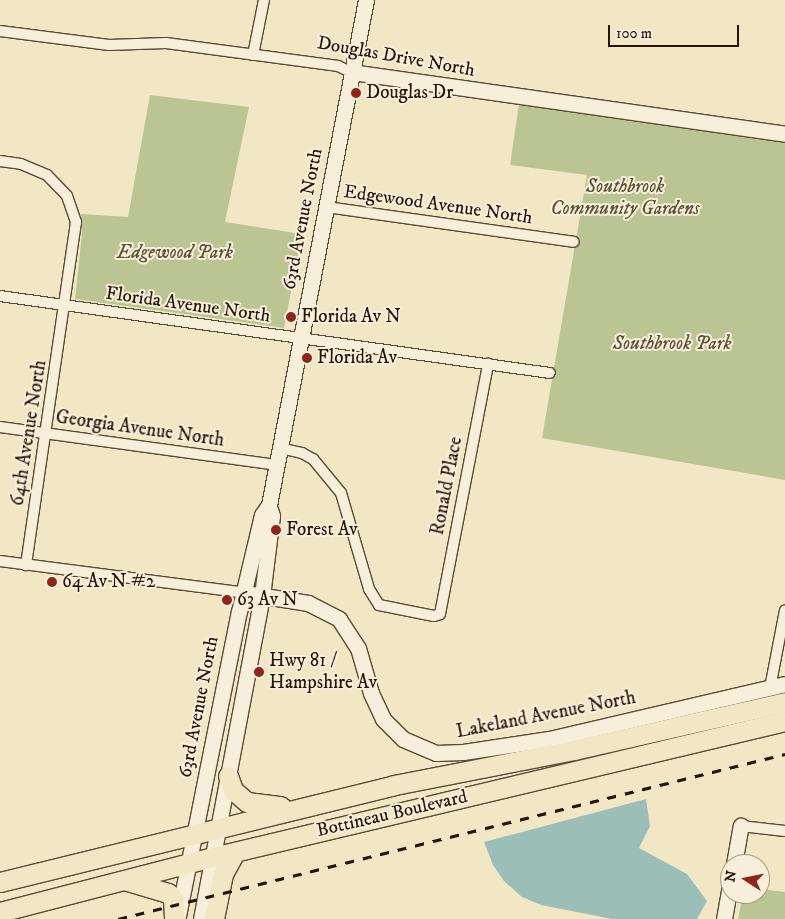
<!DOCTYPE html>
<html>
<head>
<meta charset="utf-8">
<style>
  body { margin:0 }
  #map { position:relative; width:785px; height:919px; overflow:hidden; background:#f2e7c4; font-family:"IM FELL DW Pica",serif }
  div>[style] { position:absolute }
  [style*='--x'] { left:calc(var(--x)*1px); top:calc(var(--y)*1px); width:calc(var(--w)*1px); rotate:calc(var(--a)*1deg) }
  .green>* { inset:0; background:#bbc594 }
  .water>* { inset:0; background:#9bbfb7 }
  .roads { filter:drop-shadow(1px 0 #594a36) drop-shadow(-1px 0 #594a36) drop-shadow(0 1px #594a36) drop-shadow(0 -1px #594a36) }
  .street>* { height:10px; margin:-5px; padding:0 5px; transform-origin:5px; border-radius:5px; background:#f7efd9 }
  .secondary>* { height:15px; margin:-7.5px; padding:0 7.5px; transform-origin:7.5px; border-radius:7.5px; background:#f7efd9 }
  .highway>* { height:19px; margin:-9.5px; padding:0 9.5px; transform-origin:9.5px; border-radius:9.5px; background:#f2e7c4 }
  .rail>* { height:2.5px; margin-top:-1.25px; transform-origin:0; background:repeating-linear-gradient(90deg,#261507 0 9px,transparent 0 18px) }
  .dots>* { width:14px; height:14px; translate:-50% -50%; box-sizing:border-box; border:2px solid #f7efd9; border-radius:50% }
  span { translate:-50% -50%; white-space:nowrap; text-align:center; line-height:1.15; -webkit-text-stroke:4px #f7efd9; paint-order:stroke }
  .street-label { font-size:19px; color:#261507 }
  .poi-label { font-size:19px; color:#261507 }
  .left { translate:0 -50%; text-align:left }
  .park-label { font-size:19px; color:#5a5338; font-style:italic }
  .north { position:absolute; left:720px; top:854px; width:50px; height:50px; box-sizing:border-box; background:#f7efd9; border:1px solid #a39885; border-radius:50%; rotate:281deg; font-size:14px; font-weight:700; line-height:20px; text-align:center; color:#261507 }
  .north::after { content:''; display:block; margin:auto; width:18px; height:22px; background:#8f2418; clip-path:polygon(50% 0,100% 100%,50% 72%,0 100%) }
  .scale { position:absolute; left:608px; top:25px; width:131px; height:22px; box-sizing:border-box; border:2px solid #261507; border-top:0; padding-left:6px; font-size:15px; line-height:18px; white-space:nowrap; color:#261507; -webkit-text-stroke:4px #f7efd9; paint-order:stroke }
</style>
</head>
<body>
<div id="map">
  <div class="green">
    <div style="clip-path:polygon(150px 95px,249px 107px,225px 222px,302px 234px,284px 328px,75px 299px,82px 233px,81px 214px,128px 217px)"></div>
    <div style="clip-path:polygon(519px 104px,785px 143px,785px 480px,542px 438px,587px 175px,510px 165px)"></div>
    <div style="clip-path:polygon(760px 889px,785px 892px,785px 919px,738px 919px,743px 894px,760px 894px)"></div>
  </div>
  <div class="water">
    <div style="clip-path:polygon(646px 799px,650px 826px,639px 848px,687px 874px,707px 901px,697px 919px,612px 919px,541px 905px,522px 897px,504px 881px,493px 865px,484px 842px)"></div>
  </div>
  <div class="roads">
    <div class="street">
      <div style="--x:0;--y:31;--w:110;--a:7.3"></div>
      <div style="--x:109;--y:45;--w:57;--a:-2"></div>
      <div style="--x:166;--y:43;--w:174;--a:7.6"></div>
      <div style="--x:338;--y:66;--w:14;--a:25"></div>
      <div style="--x:253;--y:55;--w:56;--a:-78.7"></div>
      <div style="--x:0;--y:161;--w:21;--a:8"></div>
      <div style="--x:21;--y:164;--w:28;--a:23"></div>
      <div style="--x:47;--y:175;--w:29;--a:46"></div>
      <div style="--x:67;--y:196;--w:28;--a:71"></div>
      <div style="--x:76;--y:222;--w:347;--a:98.3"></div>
      <div style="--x:326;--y:207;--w:250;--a:8"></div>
      <div style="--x:0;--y:296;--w:555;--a:7.97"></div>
      <div style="--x:0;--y:427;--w:279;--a:7.8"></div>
      <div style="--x:280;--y:448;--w:23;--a:13"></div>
      <div style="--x:302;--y:453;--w:13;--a:29"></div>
      <div style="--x:313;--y:459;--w:44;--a:50.5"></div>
      <div style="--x:341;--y:493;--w:100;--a:73.7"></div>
      <div style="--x:369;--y:589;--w:19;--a:58"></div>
      <div style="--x:379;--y:605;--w:56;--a:11.3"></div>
      <div style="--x:434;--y:616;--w:6;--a:-18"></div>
      <div style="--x:440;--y:614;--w:255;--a:-79.1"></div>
      <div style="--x:0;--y:561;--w:247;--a:7.4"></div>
      <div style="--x:770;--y:688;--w:79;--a:-79.1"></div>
      <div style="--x:741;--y:826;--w:44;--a:6.5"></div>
    </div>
    <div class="secondary">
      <div style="--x:351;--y:72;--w:438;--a:8.1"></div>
      <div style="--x:245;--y:593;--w:64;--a:9"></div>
      <div style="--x:308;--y:603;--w:35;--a:27"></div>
      <div style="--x:339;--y:619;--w:35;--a:57"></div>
      <div style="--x:358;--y:648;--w:47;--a:73.9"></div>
      <div style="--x:371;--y:693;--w:29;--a:65"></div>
      <div style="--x:383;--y:719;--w:28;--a:45"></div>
      <div style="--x:403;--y:739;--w:36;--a:23"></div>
      <div style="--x:436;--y:753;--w:27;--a:-2"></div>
      <div style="--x:463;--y:752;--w:87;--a:-8.6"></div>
      <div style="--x:549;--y:739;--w:242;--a:-13.1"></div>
      <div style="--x:734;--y:864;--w:39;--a:-80"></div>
      <div style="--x:178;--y:916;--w:310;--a:-78.7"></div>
      <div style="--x:239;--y:612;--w:100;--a:-76.7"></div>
      <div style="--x:262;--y:515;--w:12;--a:-55"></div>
      <div style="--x:269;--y:505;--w:514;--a:-79.13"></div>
      <div style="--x:201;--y:919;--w:329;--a:-79.3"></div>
      <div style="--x:262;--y:596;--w:81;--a:-82.9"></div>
      <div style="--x:272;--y:516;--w:7;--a:-106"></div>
      <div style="--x:724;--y:919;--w:36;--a:-80"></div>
    </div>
    <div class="highway">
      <div style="--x:228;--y:776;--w:15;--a:70"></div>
      <div style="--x:233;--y:790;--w:18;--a:41"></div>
      <div style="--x:247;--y:802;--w:34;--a:7"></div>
      <div style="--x:127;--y:881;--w:43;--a:16.3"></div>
      <div style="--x:168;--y:893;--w:8;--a:50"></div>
      <div style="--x:173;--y:899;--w:20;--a:87"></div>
      <div style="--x:0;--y:882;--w:406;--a:-13.8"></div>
      <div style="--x:394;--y:785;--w:183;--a:-11"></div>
      <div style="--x:574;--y:750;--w:216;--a:-12.8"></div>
      <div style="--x:0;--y:912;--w:220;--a:-14.5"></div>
      <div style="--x:213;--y:857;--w:588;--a:-13.37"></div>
      <div style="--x:214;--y:919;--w:46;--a:-78.7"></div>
      <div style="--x:223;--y:874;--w:25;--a:-61"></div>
    </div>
  </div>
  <div class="rail">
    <div style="--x:118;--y:919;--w:687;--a:-13.89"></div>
  </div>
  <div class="dots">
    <div style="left:356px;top:93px;background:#8f2418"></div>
    <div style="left:291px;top:317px;background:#8f2418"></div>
    <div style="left:307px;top:358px;background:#8f2418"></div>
    <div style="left:276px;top:530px;background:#8f2418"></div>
    <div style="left:52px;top:582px;background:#8f2418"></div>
    <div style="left:227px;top:600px;background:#8f2418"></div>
    <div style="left:259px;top:672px;background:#8f2418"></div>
  </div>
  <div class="street-label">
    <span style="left:396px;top:57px;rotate:10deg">Douglas Drive North</span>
    <span style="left:438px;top:205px;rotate:8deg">Edgewood Avenue North</span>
    <span style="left:303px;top:219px;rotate:-79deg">63rd Avenue North</span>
    <span style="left:188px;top:305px;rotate:8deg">Florida Avenue North</span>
    <span style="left:140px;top:429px;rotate:8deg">Georgia Avenue North</span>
    <span style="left:29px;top:433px;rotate:-81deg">64th Avenue North</span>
    <span style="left:447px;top:486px;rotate:-79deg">Ronald Place</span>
    <span style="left:199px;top:707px;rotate:-79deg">63rd Avenue North</span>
    <span style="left:546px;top:715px;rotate:-11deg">Lakeland Avenue North</span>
    <span style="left:392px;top:814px;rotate:-13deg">Bottineau Boulevard</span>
  </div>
  <div class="poi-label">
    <span class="left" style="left:366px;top:93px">Douglas Dr</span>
    <span class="left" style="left:301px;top:317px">Florida Av N</span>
    <span class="left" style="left:317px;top:358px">Florida Av</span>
    <span class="left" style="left:286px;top:530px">Forest Av</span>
    <span class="left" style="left:62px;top:582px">64 Av N #2</span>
    <span class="left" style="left:237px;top:600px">63 Av N</span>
    <span class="left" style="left:269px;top:672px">Hwy 81 /<br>Hampshire Av</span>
  </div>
  <div class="park-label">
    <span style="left:625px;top:198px">Southbrook<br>Community Gardens</span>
    <span style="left:175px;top:253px">Edgewood Park</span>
    <span style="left:672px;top:344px">Southbrook Park</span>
  </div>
  <div class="north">N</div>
  <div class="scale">100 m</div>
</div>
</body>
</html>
